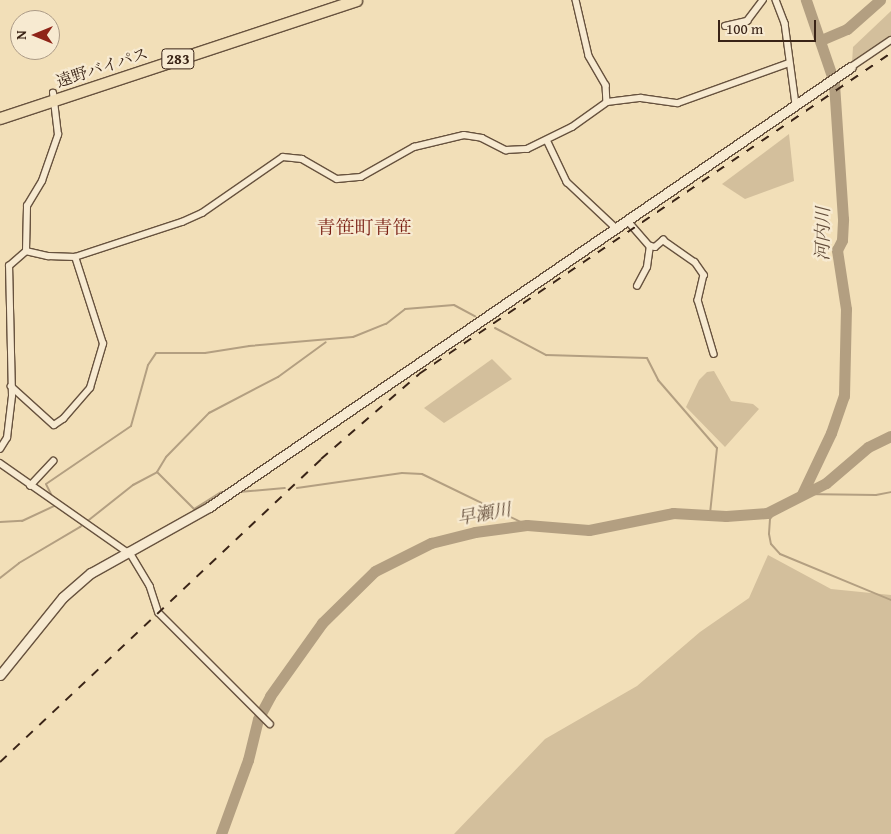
<!DOCTYPE html>
<html>
<head>
<meta charset="utf-8">
<style>
  body { margin:0 }
  #map { position:relative; width:891px; height:834px; overflow:hidden; background:#f2dfb8; font-family:"Gentium Book Plus","Noto Serif JP",serif }
  div>[style] { position:absolute }
  [style*='--x'] { left:calc(var(--x)*1px); top:calc(var(--y)*1px); width:calc(var(--w)*1px); rotate:calc(var(--a)*1deg) }
  .green>* { inset:0; background:#d3bf9c }
  .stream>* { height:2px; margin:-1px; padding:0 1px; transform-origin:1px; border-radius:1px; background:#b39f81 }
  .river>* { height:11px; margin:-5.5px; padding:0 5.5px; transform-origin:5.5px; border-radius:5.5px; background:#b39f81 }
  .roads { filter:drop-shadow(1px 0 #67523e) drop-shadow(-1px 0 #67523e) drop-shadow(0 1px #67523e) drop-shadow(0 -1px #67523e) }
  .street>* { height:5.5px; margin:-2.75px; padding:0 2.75px; transform-origin:2.75px; border-radius:2.75px; background:#f7ead1 }
  .secondary>* { height:9px; margin:-4.5px; padding:0 4.5px; transform-origin:4.5px; border-radius:4.5px; background:#f7ead1 }
  .highway>* { height:11px; margin:-5.5px; padding:0 5.5px; transform-origin:5.5px; border-radius:5.5px; background:#f2dfb8 }
  .rail>* { height:2px; margin-top:-1px; transform-origin:0; background:repeating-linear-gradient(90deg,#392316 0 9px,transparent 0 18px) }
  span { translate:-50% -50%; white-space:nowrap; text-align:center; line-height:1.15; -webkit-text-stroke:4.5px #f7ead1; paint-order:stroke }
  .shield-label span { padding:1px 4px; background:#f7ead1; border:1px solid; border-radius:4px; -webkit-text-stroke-width:0 }
  .shield-label { font-size:15px; color:#392316; font-weight:700 }
  .street-label { font-size:16px; color:#392316 }
  .water-label { font-size:18px; color:#644e3b; font-style:italic }
  .quarter-label { font-size:19px; color:#7a1f14 }
  .north { position:absolute; left:10px; top:10px; width:50px; height:50px; box-sizing:border-box; background:#f7ead1; border:1px solid #ab9a86; border-radius:50%; rotate:270deg; font-size:14px; font-weight:700; line-height:20px; text-align:center; color:#392316 }
  .north::after { content:''; display:block; margin:auto; width:18px; height:22px; background:#8f2418; clip-path:polygon(50% 0,100% 100%,50% 72%,0 100%) }
  .scale { position:absolute; left:718px; top:20px; width:98px; height:22px; box-sizing:border-box; border:2px solid #392316; border-top:0; padding-left:6px; font-size:15px; line-height:18px; white-space:nowrap; color:#392316; -webkit-text-stroke:4px #f7ead1; paint-order:stroke }
</style>
</head>
<body>
<div id="map">
  <div class="green">
    <div style="clip-path:polygon(891px 11px,891px 36px,852px 63px,853px 47px)"></div>
    <div style="clip-path:polygon(789px 134px,794px 181px,745px 199px,722px 184px)"></div>
    <div style="clip-path:polygon(492px 359px,512px 379px,444px 423px,424px 408px)"></div>
    <div style="clip-path:polygon(714px 371px,731px 401px,753px 404px,759px 409px,725px 447px,686px 407px,699px 380px,707px 372px)"></div>
    <div style="clip-path:polygon(768px 555px,831px 589px,891px 595px,891px 834px,454px 834px,545px 739px,637px 686px,700px 632px,749px 598px)"></div>
  </div>
  <div class="stream">
    <div style="--x:495;--y:328;--w:58;--a:27.9"></div>
    <div style="--x:546;--y:355;--w:101;--a:1.7"></div>
    <div style="--x:647;--y:358;--w:25;--a:63"></div>
    <div style="--x:658;--y:380;--w:90;--a:49.1"></div>
    <div style="--x:717;--y:448;--w:66;--a:96.1"></div>
    <div style="--x:157;--y:472;--w:52;--a:45"></div>
    <div style="--x:194;--y:509;--w:32;--a:-32"></div>
    <div style="--x:297;--y:488;--w:106;--a:-8.1"></div>
    <div style="--x:402;--y:473;--w:20;--a:3"></div>
    <div style="--x:422;--y:474;--w:117;--a:25.9"></div>
    <div style="--x:239;--y:492;--w:46;--a:-5"></div>
    <div style="--x:802;--y:494;--w:74;--a:0.8"></div>
    <div style="--x:876;--y:495;--w:15;--a:-11"></div>
    <div style="--x:52;--y:496;--w:13;--a:-117"></div>
    <div style="--x:46;--y:484;--w:103;--a:-34.3"></div>
    <div style="--x:131;--y:426;--w:63;--a:-74.4"></div>
    <div style="--x:148;--y:365;--w:14;--a:-56"></div>
    <div style="--x:156;--y:353;--w:49;--a:0"></div>
    <div style="--x:205;--y:353;--w:45;--a:-9"></div>
    <div style="--x:249;--y:346;--w:104;--a:-4.9"></div>
    <div style="--x:353;--y:337;--w:35;--a:-22"></div>
    <div style="--x:386;--y:324;--w:24;--a:-38"></div>
    <div style="--x:405;--y:309;--w:49;--a:-4.7"></div>
    <div style="--x:454;--y:305;--w:24;--a:28"></div>
    <div style="--x:777;--y:510;--w:11;--a:128"></div>
    <div style="--x:770;--y:519;--w:15;--a:94"></div>
    <div style="--x:769;--y:534;--w:10;--a:79"></div>
    <div style="--x:771;--y:544;--w:13;--a:48"></div>
    <div style="--x:780;--y:554;--w:120;--a:22.5"></div>
    <div style="--x:0;--y:522;--w:22;--a:-3"></div>
    <div style="--x:22;--y:521;--w:38;--a:-25"></div>
    <div style="--x:0;--y:578;--w:24;--a:-38"></div>
    <div style="--x:19;--y:563;--w:71;--a:-30.5"></div>
    <div style="--x:80;--y:527;--w:68;--a:-38.4"></div>
    <div style="--x:133;--y:485;--w:27;--a:-28"></div>
    <div style="--x:157;--y:472;--w:17;--a:-59"></div>
    <div style="--x:166;--y:457;--w:62;--a:-45.7"></div>
    <div style="--x:209;--y:413;--w:78;--a:-27.6"></div>
    <div style="--x:278;--y:377;--w:59;--a:-36.1"></div>
  </div>
  <div class="river">
    <div style="--x:821;--y:40;--w:28;--a:-23"></div>
    <div style="--x:847;--y:29;--w:44;--a:-41.3"></div>
    <div style="--x:802;--y:494;--w:68;--a:-64.6"></div>
    <div style="--x:831;--y:433;--w:39;--a:-71"></div>
    <div style="--x:844;--y:396;--w:87;--a:-88.7"></div>
    <div style="--x:846;--y:309;--w:60;--a:-98.7"></div>
    <div style="--x:837;--y:250;--w:11;--a:-63"></div>
    <div style="--x:842;--y:240;--w:21;--a:-87"></div>
    <div style="--x:843;--y:219;--w:137;--a:-93.8"></div>
    <div style="--x:834;--y:82;--w:87;--a:-108.9"></div>
    <div style="--x:221;--y:834;--w:79;--a:-70"></div>
    <div style="--x:248;--y:760;--w:42;--a:-76.3"></div>
    <div style="--x:258;--y:719;--w:26;--a:-62"></div>
    <div style="--x:270;--y:696;--w:90;--a:-54.5"></div>
    <div style="--x:322;--y:623;--w:74;--a:-44.5"></div>
    <div style="--x:375;--y:571;--w:63;--a:-26.6"></div>
    <div style="--x:431;--y:543;--w:45;--a:-14"></div>
    <div style="--x:475;--y:532;--w:52;--a:-7.7"></div>
    <div style="--x:527;--y:525;--w:62;--a:4.6"></div>
    <div style="--x:589;--y:530;--w:86;--a:-11.4"></div>
    <div style="--x:673;--y:513;--w:53;--a:3.2"></div>
    <div style="--x:726;--y:516;--w:41;--a:-4.2"></div>
    <div style="--x:767;--y:513;--w:66;--a:-27"></div>
    <div style="--x:826;--y:483;--w:55;--a:-40.6"></div>
    <div style="--x:868;--y:447;--w:25;--a:-26"></div>
  </div>
  <div class="roads">
    <div class="street">
      <div style="--x:576;--y:0;--w:57;--a:76.9"></div>
      <div style="--x:589;--y:56;--w:34;--a:60"></div>
      <div style="--x:606;--y:85;--w:17;--a:87"></div>
      <div style="--x:776;--y:0;--w:25;--a:69"></div>
      <div style="--x:785;--y:23;--w:82;--a:82.3"></div>
      <div style="--x:725;--y:26;--w:23;--a:-13"></div>
      <div style="--x:747;--y:21;--w:26;--a:-53"></div>
      <div style="--x:851;--y:67;--w:48;--a:-34"></div>
      <div style="--x:547;--y:140;--w:47;--a:64.5"></div>
      <div style="--x:567;--y:182;--w:69;--a:43.2"></div>
      <div style="--x:628;--y:221;--w:33;--a:49"></div>
      <div style="--x:650;--y:246;--w:5;--a:11"></div>
      <div style="--x:655;--y:247;--w:11;--a:-41"></div>
      <div style="--x:663;--y:240;--w:39;--a:35"></div>
      <div style="--x:695;--y:262;--w:16;--a:55"></div>
      <div style="--x:704;--y:275;--w:26;--a:103"></div>
      <div style="--x:698;--y:300;--w:56;--a:73.5"></div>
      <div style="--x:26;--y:251;--w:23;--a:13"></div>
      <div style="--x:48;--y:256;--w:27;--a:2"></div>
      <div style="--x:75;--y:257;--w:113;--a:-18.1"></div>
      <div style="--x:182;--y:222;--w:22;--a:-24"></div>
      <div style="--x:202;--y:213;--w:98;--a:-34.7"></div>
      <div style="--x:283;--y:157;--w:19;--a:6"></div>
      <div style="--x:302;--y:159;--w:40;--a:29.7"></div>
      <div style="--x:337;--y:179;--w:24;--a:-5"></div>
      <div style="--x:361;--y:177;--w:61;--a:-29.5"></div>
      <div style="--x:414;--y:147;--w:51;--a:-13.5"></div>
      <div style="--x:464;--y:135;--w:18;--a:9"></div>
      <div style="--x:482;--y:138;--w:27;--a:27"></div>
      <div style="--x:506;--y:150;--w:21;--a:-3"></div>
      <div style="--x:527;--y:149;--w:50;--a:-26.1"></div>
      <div style="--x:572;--y:127;--w:43;--a:-35.5"></div>
      <div style="--x:607;--y:102;--w:34;--a:-7"></div>
      <div style="--x:641;--y:98;--w:37;--a:8"></div>
      <div style="--x:678;--y:103;--w:118;--a:-19.8"></div>
      <div style="--x:637;--y:286;--w:21;--a:-62"></div>
      <div style="--x:647;--y:267;--w:21;--a:-82"></div>
      <div style="--x:11;--y:386;--w:58;--a:42.2"></div>
      <div style="--x:54;--y:425;--w:11;--a:-34"></div>
      <div style="--x:63;--y:419;--w:41;--a:-48.9"></div>
      <div style="--x:90;--y:388;--w:46;--a:-73.5"></div>
      <div style="--x:103;--y:344;--w:91;--a:-107.8"></div>
      <div style="--x:0;--y:449;--w:13;--a:-58"></div>
      <div style="--x:7;--y:438;--w:42;--a:-83.2"></div>
      <div style="--x:12;--y:396;--w:130;--a:-91.3"></div>
      <div style="--x:9;--y:266;--w:23;--a:-41"></div>
      <div style="--x:26;--y:251;--w:45;--a:-88.7"></div>
      <div style="--x:27;--y:206;--w:29;--a:-59"></div>
      <div style="--x:42;--y:181;--w:49;--a:-70.8"></div>
      <div style="--x:58;--y:135;--w:42;--a:-96.8"></div>
      <div style="--x:0;--y:463;--w:155;--a:35"></div>
      <div style="--x:30;--y:486;--w:34;--a:-47"></div>
      <div style="--x:129;--y:551;--w:41;--a:59"></div>
      <div style="--x:150;--y:586;--w:28;--a:72"></div>
      <div style="--x:159;--y:613;--w:157;--a:45"></div>
    </div>
    <div class="secondary">
      <div style="--x:0;--y:675;--w:100;--a:-51.1"></div>
      <div style="--x:63;--y:597;--w:37;--a:-41"></div>
      <div style="--x:91;--y:573;--w:135;--a:-29.2"></div>
      <div style="--x:209;--y:507;--w:778;--a:-34.43"></div>
    </div>
    <div class="highway">
      <div style="--x:0;--y:118;--w:375;--a:-18.3"></div>
    </div>
  </div>
  <div class="rail">
    <div style="--x:0;--y:762;--w:441;--a:-43.3"></div>
    <div style="--x:321;--y:459;--w:130;--a:-40.9"></div>
    <div style="--x:419;--y:374;--w:571;--a:-34.22"></div>
  </div>
  <div class="shield-label">
    <span style="left:178px;top:59px">283</span>
  </div>
  <div class="street-label">
    <span style="left:102px;top:67px;rotate:-18deg">遠野バイパス</span>
  </div>
  <div class="water-label">
    <span style="left:823px;top:234px;rotate:-89deg">河内川</span>
    <span style="left:484px;top:514px;rotate:-10deg">早瀬川</span>
  </div>
  <div class="quarter-label">
    <span style="left:364px;top:228px">青笹町青笹</span>
  </div>
  <div class="north">N</div>
  <div class="scale">100 m</div>
</div>
</body>
</html>
